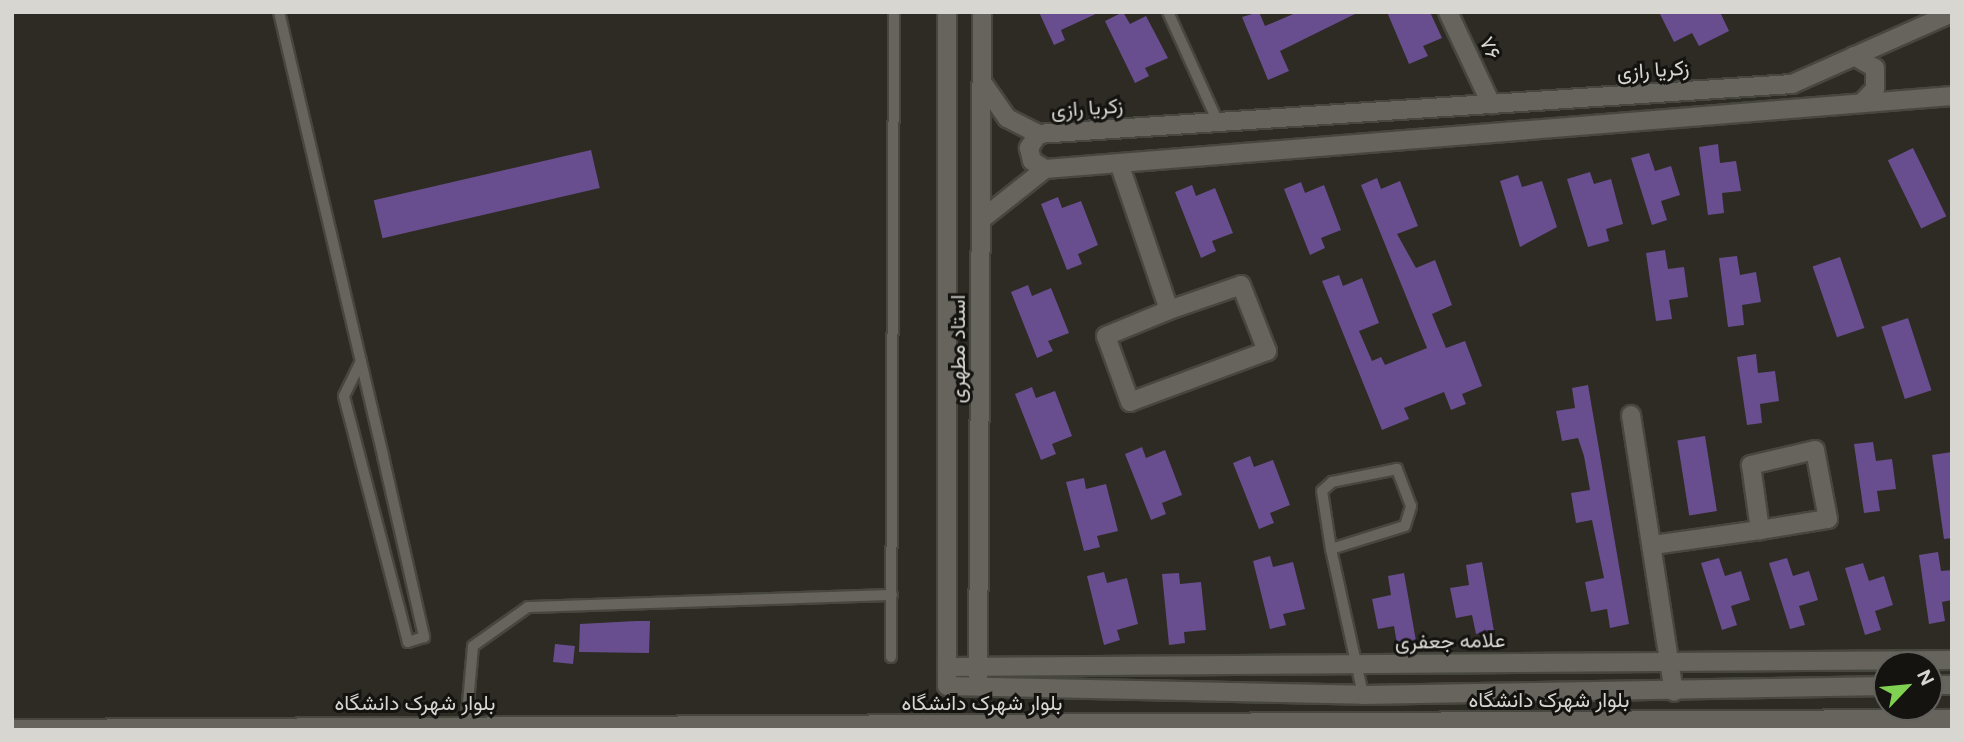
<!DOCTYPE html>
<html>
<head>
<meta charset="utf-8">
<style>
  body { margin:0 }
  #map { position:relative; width:1964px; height:742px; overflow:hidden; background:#2d2b23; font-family:Figtree,Vazirmatn,sans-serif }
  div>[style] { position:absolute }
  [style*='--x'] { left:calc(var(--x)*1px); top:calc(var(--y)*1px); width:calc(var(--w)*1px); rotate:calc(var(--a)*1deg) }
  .building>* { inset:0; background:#684e8e; transform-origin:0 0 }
  .roads { filter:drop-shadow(2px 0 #47463f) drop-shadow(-2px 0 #47463f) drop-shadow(0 2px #47463f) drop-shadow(0 -2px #47463f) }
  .service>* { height:10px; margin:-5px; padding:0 5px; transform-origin:5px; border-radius:5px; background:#66645c }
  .minor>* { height:18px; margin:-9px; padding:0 9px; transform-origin:9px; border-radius:9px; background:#66645c }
  .tertiary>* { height:18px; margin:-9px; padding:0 9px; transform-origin:9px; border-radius:9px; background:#66645c }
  span { translate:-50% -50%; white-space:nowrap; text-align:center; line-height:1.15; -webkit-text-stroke:6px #141310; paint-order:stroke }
  .street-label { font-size:21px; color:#d7d6d1 }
  .frame { position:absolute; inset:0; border:14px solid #d7d6d1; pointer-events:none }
  .north { position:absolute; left:1873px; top:651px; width:70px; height:70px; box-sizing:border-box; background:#141310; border:2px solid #62615d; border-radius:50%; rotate:64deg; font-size:19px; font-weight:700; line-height:28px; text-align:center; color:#d7d6d1 }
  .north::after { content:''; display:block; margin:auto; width:24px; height:32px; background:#80d051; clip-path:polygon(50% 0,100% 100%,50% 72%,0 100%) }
</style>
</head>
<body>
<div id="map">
  <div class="building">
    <div style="clip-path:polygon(1039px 12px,1100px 12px,1061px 30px,1065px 40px,1054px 45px)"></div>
    <div style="clip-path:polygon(1123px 12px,1130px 24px,1146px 16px,1168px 58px,1145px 68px,1149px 76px,1135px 83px,1105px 21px)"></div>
    <div style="clip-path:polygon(1259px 12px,1265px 26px,1298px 12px,1359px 12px,1280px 51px,1289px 71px,1268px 80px,1242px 17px)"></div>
    <div style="clip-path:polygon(1387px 12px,1430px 12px,1442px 38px,1423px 46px,1428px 56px,1409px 64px)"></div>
    <div style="clip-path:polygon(1659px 12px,1720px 12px,1729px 31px,1699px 46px,1692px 33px,1674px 42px)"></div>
    <div style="clip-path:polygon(1718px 144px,1720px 163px,1736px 161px,1741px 191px,1722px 193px,1724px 213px,1708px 215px,1699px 147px)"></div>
    <div style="left:1913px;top:148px;width:76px;height:28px;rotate:64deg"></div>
    <div style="left:591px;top:150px;width:39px;height:223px;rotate:77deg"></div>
    <div style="clip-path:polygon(1649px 153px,1655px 171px,1671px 166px,1680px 195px,1661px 201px,1667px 220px,1652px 225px,1631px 158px)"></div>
    <div style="clip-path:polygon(1590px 172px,1594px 184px,1611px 179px,1623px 224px,1606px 229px,1609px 241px,1588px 247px,1567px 179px)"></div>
    <div style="clip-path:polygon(1518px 175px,1522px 187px,1542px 181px,1557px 227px,1520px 247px,1500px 181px)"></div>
    <div style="clip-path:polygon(1377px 178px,1381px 189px,1400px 181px,1418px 226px,1397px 234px,1416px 268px,1435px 260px,1452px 305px,1432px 314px,1436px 324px,1446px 348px,1465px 341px,1482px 386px,1462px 394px,1466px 404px,1451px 410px,1444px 392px,1404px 408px,1409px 419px,1382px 430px,1322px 281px,1339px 275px,1343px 286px,1362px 278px,1379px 323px,1359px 331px,1372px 361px,1381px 357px,1385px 365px,1427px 348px,1361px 185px)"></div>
    <div style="clip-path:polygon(1301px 182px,1305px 193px,1324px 185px,1341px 230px,1321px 238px,1325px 248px,1310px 255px,1284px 189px)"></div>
    <div style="clip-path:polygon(1192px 185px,1196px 196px,1215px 188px,1233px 233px,1212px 241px,1216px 251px,1201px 258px,1175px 192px)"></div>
    <div style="clip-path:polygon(1058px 197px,1062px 208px,1081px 201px,1098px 245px,1078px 254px,1082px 264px,1067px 270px,1041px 204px)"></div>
    <div style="clip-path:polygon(1665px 250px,1668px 269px,1684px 267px,1688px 297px,1669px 300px,1672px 319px,1656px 321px,1646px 253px)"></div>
    <div style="clip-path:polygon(1737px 256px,1740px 275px,1756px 272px,1761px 302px,1742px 305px,1744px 325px,1728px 327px,1719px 258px)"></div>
    <div style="left:1840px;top:257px;width:75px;height:29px;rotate:71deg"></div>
    <div style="clip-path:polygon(1028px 285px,1032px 296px,1051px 288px,1069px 333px,1048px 341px,1053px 351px,1037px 358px,1011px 292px)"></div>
    <div style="left:1908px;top:318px;width:76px;height:28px;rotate:72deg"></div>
    <div style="clip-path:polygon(1756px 354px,1758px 373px,1775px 371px,1779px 401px,1760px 404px,1762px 423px,1747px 425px,1737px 357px)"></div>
    <div style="clip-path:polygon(1588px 385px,1629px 624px,1610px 628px,1607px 609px,1591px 612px,1585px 582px,1604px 578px,1592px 520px,1576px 523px,1571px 493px,1590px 490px,1584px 456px,1578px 438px,1562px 441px,1556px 411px,1575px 408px,1572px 388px)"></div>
    <div style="clip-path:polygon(1032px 387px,1036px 398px,1055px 391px,1072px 436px,1052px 444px,1056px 454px,1041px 460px,1015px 394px)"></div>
    <div style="left:1705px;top:436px;width:76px;height:28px;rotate:81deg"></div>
    <div style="clip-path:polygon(1873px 442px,1876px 461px,1892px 459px,1896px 489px,1877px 491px,1880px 511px,1864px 513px,1854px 444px)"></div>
    <div style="clip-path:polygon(1142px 447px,1146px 458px,1165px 450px,1182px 495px,1162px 503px,1166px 514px,1151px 520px,1125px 454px)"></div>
    <div style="clip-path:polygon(1952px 452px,1952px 538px,1944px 539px,1932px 455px)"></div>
    <div style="clip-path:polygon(1250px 456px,1254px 467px,1273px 460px,1290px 505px,1270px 513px,1274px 523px,1259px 529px,1233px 463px)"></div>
    <div style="clip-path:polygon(1084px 478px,1086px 489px,1106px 484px,1118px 531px,1097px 536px,1100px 547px,1084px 551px,1066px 482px)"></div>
    <div style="clip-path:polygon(1938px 552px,1941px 571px,1952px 570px,1952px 600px,1942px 602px,1945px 621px,1929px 624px,1919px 555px)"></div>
    <div style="clip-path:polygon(1270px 556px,1273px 567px,1293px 562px,1305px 609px,1283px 614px,1286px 625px,1270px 629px,1253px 561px)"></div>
    <div style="clip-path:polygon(1719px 558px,1725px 576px,1741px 571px,1750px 600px,1731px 606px,1737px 625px,1722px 630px,1701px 563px)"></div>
    <div style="clip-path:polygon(1787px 558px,1793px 576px,1809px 571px,1818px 600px,1799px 606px,1805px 625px,1790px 629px,1769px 563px)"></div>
    <div style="clip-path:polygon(1482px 562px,1494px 631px,1476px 634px,1472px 615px,1456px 618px,1450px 588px,1469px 585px,1466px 565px)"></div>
    <div style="clip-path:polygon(1863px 563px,1869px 581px,1884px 576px,1893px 605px,1875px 611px,1881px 630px,1865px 635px,1845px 568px)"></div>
    <div style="clip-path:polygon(1104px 572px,1107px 583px,1127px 578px,1138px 624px,1117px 630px,1120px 640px,1104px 645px,1087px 576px)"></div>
    <div style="clip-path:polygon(1179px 573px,1180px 584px,1201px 582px,1206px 630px,1184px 632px,1185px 643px,1169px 645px,1162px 574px)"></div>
    <div style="clip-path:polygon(1404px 573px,1416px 641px,1397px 644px,1394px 626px,1378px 629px,1372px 599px,1391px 595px,1388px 576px)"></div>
    <div style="clip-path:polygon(636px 621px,650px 621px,649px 653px,579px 652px,580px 624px)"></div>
    <div style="left:555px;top:644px;width:20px;height:18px;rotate:6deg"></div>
  </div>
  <div class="roads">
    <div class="service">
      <div style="--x:279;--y:12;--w:456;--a:76.8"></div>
      <div style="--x:383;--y:456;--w:186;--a:77.2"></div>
      <div style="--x:424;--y:637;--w:17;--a:163"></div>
      <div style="--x:408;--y:642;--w:254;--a:-104.6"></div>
      <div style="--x:344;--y:396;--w:39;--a:-64"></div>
      <div style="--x:1168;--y:12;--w:121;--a:65.6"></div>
      <div style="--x:1331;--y:549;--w:77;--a:-17.3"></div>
      <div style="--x:1405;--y:526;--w:21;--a:-73"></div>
      <div style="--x:1411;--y:506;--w:40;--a:-111"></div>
      <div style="--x:1397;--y:469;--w:66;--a:168.7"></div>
      <div style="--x:1332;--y:482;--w:13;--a:138"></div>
      <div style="--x:1322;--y:491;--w:59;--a:81.2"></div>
      <div style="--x:1331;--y:549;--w:149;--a:77.6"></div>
      <div style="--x:891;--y:657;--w:645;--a:-89.73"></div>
      <div style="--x:466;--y:726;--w:80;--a:-85"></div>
      <div style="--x:473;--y:646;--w:67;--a:-35.3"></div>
      <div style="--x:528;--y:607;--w:364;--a:-1.9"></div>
    </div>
    <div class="minor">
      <div style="--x:1448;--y:12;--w:102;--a:64.9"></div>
      <div style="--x:1952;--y:13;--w:175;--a:156.1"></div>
      <div style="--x:1792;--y:84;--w:756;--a:176.21"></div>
      <div style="--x:1038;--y:134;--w:17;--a:123"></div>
      <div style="--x:1029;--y:148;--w:13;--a:77"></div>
      <div style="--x:1032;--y:161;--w:15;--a:32"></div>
      <div style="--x:1045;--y:169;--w:910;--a:-4.6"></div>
      <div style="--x:1854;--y:56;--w:24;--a:30"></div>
      <div style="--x:1875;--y:68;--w:21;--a:90"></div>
      <div style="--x:1875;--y:89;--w:16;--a:133"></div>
      <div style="--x:982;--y:82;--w:44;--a:55.2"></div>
      <div style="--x:1007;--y:118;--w:35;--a:27"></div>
      <div style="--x:1119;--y:163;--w:155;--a:71.2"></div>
      <div style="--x:1169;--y:310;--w:76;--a:-19.1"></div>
      <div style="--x:1241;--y:285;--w:71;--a:68.5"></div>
      <div style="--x:1267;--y:351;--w:146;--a:159.6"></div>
      <div style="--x:1130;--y:402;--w:70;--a:-110"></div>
      <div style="--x:1106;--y:336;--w:68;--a:-22.4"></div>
      <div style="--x:982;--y:219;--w:80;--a:-38.4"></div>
      <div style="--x:1631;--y:415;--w:280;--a:81.2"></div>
      <div style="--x:1653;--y:545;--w:108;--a:-8"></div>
      <div style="--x:1760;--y:530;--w:69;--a:-9.2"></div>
      <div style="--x:1828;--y:519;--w:70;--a:-100.7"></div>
      <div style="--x:1815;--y:450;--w:66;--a:166.8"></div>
      <div style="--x:1751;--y:465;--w:66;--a:82.1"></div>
    </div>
    <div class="tertiary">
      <div style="--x:947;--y:12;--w:674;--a:90"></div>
      <div style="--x:947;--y:686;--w:416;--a:1.2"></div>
      <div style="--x:1363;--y:695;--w:524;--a:-0.98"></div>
      <div style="--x:948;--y:667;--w:1004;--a:-0.4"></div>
      <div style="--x:978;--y:677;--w:665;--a:-89.66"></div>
      <div style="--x:1929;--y:685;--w:23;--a:0"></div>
      <div style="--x:12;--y:729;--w:1940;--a:-0.3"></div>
    </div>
  </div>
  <div class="street-label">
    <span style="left:1490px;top:48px;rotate:65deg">۷۶</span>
    <span style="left:1653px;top:70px;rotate:-4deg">زکریا رازی</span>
    <span style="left:1087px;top:108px;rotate:-4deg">زکریا رازی</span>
    <span style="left:958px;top:349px;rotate:-90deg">استاد مطهری</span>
    <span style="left:1450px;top:641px;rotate:-1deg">علامه جعفری</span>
    <span style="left:1549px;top:700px">بلوار شهرک دانشگاه</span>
    <span style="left:415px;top:703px">بلوار شهرک دانشگاه</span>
    <span style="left:982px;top:703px">بلوار شهرک دانشگاه</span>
  </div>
  <div class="frame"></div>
  <div class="north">N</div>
</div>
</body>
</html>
